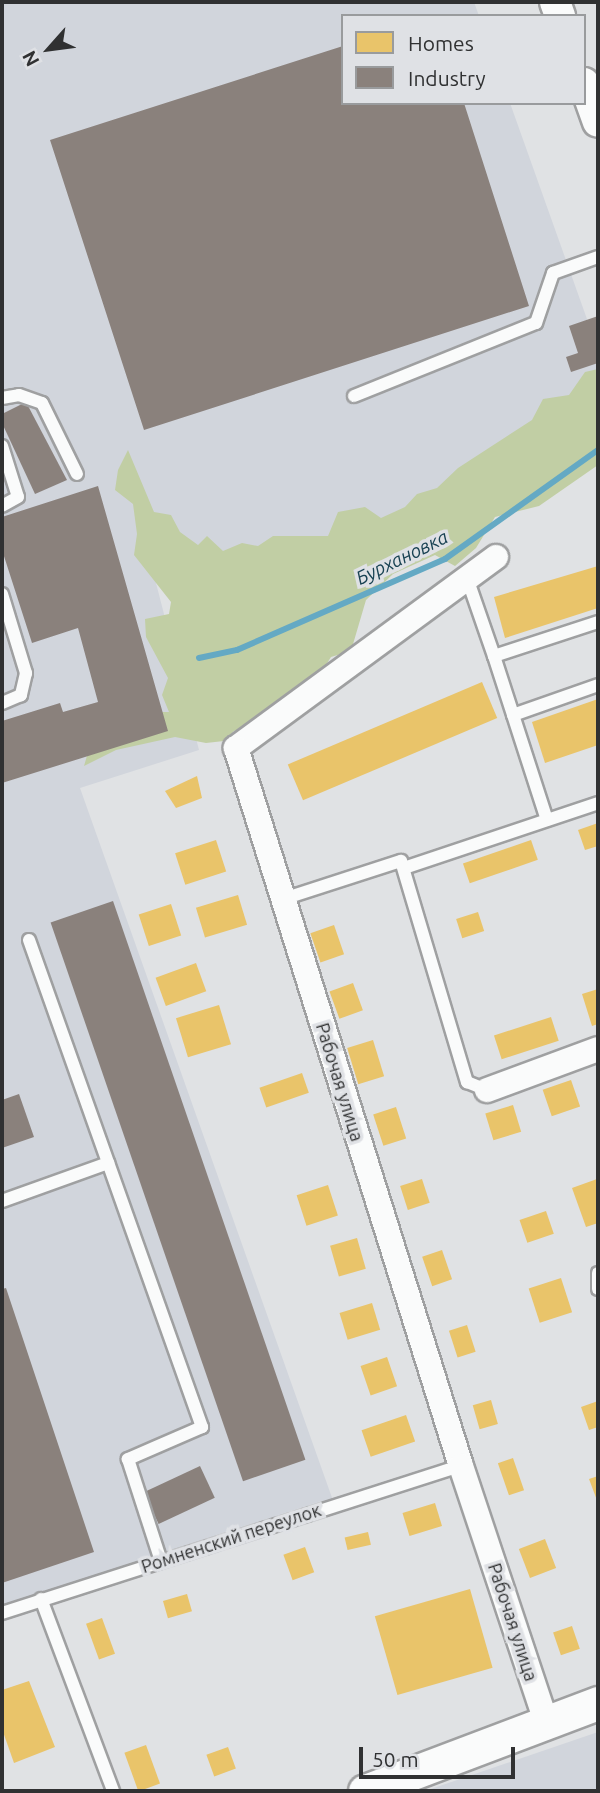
<!DOCTYPE html>
<html>
<head>
<meta charset="utf-8">
<style>
  body { margin:0 }
  #map { position:relative; width:600px; height:1793px; overflow:hidden; background:#e0e2e4; font-family:Ubuntu,sans-serif }
  div>[style] { position:absolute }
  [style*='--x'] { left:calc(var(--x)*1px); top:calc(var(--y)*1px); width:calc(var(--w)*1px); rotate:calc(var(--a)*1deg) }
  .built>* { inset:0; background:#d1d5dc }
  .forest>* { inset:0; background:#c1cea4 }
  .homes>* { inset:0; background:#e9c46a; transform-origin:0 0 }
  .industry>* { inset:0; background:#8a817c; transform-origin:0 0 }
  .stream>* { height:6px; margin:-3px; padding:0 3px; transform-origin:3px; border-radius:3px; background:#64a9c4 }
  .roads { filter:drop-shadow(2px 0 #9fa0a1) drop-shadow(-2px 0 #9fa0a1) drop-shadow(0 2px #9fa0a1) drop-shadow(0 -2px #9fa0a1) }
  .service>* { height:12px; margin:-6px; padding:0 6px; transform-origin:6px; border-radius:6px; background:#fafbfb }
  .minor>* { height:24px; margin:-12px; padding:0 12px; transform-origin:12px; border-radius:12px; background:#fafbfb }
  .tertiary>* { height:30px; margin:-15px; padding:0 15px; transform-origin:15px; border-radius:15px; background:#fafbfb }
  .secondary>* { height:33px; margin:-16.5px; padding:0 16.5px; transform-origin:16.5px; border-radius:16.5px; background:#fafbfb }
  span { translate:-50% -50%; white-space:nowrap; text-align:center; line-height:1.15; -webkit-text-stroke:7px #dfe1e5; paint-order:stroke }
  .street-label { font-size:18px; color:#303132 }
  .water-label { font-size:19px; color:#194253; font-style:italic }
  .frame { position:absolute; inset:0; border:4px solid #303132; pointer-events:none }
  .legend { position:absolute; left:341px; top:14px; width:245px; height:91px; box-sizing:border-box; background:#dfe1e5; border:2px solid #999b9d; margin:0; padding:9px 12px; list-style:none; font-size:21px; color:#303132 }
  .legend li { display:flex; align-items:center; gap:14px; height:35px }
  .legend b { width:35px; border:2px solid #999b9d }
  .north { position:absolute; left:14px; top:14px; width:70px; height:70px; -webkit-text-stroke:5px #dfe1e5; paint-order:stroke; rotate:242deg; font-size:19px; font-weight:700; line-height:28px; text-align:center; color:#303132 }
  .north::after { content:''; display:block; margin:auto; width:24px; height:32px; background:#303132; clip-path:polygon(50% 0,100% 100%,50% 72%,0 100%) }
  .scale { position:absolute; left:359px; top:1747px; width:156px; height:32px; box-sizing:border-box; border:4px solid #303132; border-top:0; padding-left:9px; font-size:21px; line-height:24px; white-space:nowrap; color:#303132; -webkit-text-stroke:5px #dfe1e5; paint-order:stroke }
</style>
</head>
<body>
<div id="map">
  <div class="built">
    <div style="clip-path:polygon(2px 2px,474px 2px,479px 16px,343px 16px,343px 103px,510px 103px,598px 350px,598px 397px,411px 539px,156px 583px,199px 750px,80px 788px,336px 1509px,2px 1622px)"></div>
    <div style="clip-path:polygon(598px 1732px,598px 1791px,425px 1791px)"></div>
  </div>
  <div class="forest">
    <div style="clip-path:polygon(598px 369px,598px 465px,539px 506px,495px 517px,476px 548px,455px 566px,435px 555px,393px 574px,366px 600px,351px 651px,331px 657px,317px 679px,298px 686px,288px 703px,253px 725px,234px 731px,224px 741px,206px 743px,175px 737px,116px 750px,84px 766px,94px 732px,142px 712px,169px 712px,162px 695px,168px 678px,146px 637px,145px 619px,169px 614px,171px 602px,134px 555px,137px 534px,133px 504px,115px 490px,118px 470px,128px 450px,154px 512px,171px 515px,180px 532px,198px 545px,207px 536px,223px 551px,242px 543px,258px 546px,273px 536px,328px 536px,338px 512px,365px 507px,381px 518px,405px 507px,417px 494px,437px 488px,458px 468px,532px 420px,543px 399px,569px 395px,585px 372px)"></div>
  </div>
  <div class="homes">
    <div style="clip-path:polygon(598px 566px,598px 608px,505px 638px,494px 597px)"></div>
    <div style="left:482px;top:682px;width:39px;height:211px;rotate:67deg"></div>
    <div style="clip-path:polygon(598px 699px,598px 745px,545px 763px,532px 722px)"></div>
    <div style="clip-path:polygon(197px 776px,202px 798px,176px 808px,165px 791px)"></div>
    <div style="clip-path:polygon(598px 823px,598px 846px,585px 850px,578px 830px)"></div>
    <div style="left:216px;top:840px;width:33px;height:43px;rotate:72deg"></div>
    <div style="left:531px;top:840px;width:21px;height:72px;rotate:71deg"></div>
    <div style="left:238px;top:895px;width:31px;height:44px;rotate:73deg"></div>
    <div style="left:171px;top:904px;width:33px;height:34px;rotate:72deg"></div>
    <div style="left:478px;top:912px;width:20px;height:23px;rotate:72deg"></div>
    <div style="left:334px;top:925px;width:31px;height:25px;rotate:71deg"></div>
    <div style="left:196px;top:963px;width:30px;height:43px;rotate:70deg"></div>
    <div style="left:353px;top:983px;width:29px;height:25px;rotate:70deg"></div>
    <div style="clip-path:polygon(598px 989px,598px 1024px,592px 1026px,582px 994px)"></div>
    <div style="left:219px;top:1005px;width:41px;height:45px;rotate:73deg"></div>
    <div style="left:551px;top:1017px;width:25px;height:60px;rotate:72deg"></div>
    <div style="left:373px;top:1040px;width:38px;height:27px;rotate:73deg"></div>
    <div style="left:302px;top:1073px;width:21px;height:45px;rotate:71deg"></div>
    <div style="left:571px;top:1080px;width:28px;height:30px;rotate:71deg"></div>
    <div style="left:513px;top:1105px;width:28px;height:29px;rotate:73deg"></div>
    <div style="left:396px;top:1107px;width:33px;height:24px;rotate:72deg"></div>
    <div style="left:422px;top:1179px;width:25px;height:23px;rotate:72deg"></div>
    <div style="clip-path:polygon(597px 1179px,598px 1223px,586px 1227px,572px 1188px)"></div>
    <div style="left:328px;top:1185px;width:32px;height:33px;rotate:72deg"></div>
    <div style="left:546px;top:1211px;width:24px;height:28px;rotate:71deg"></div>
    <div style="left:357px;top:1238px;width:32px;height:28px;rotate:74deg"></div>
    <div style="left:442px;top:1250px;width:31px;height:21px;rotate:71deg"></div>
    <div style="left:561px;top:1278px;width:36px;height:34px;rotate:72deg"></div>
    <div style="left:372px;top:1303px;width:28px;height:34px;rotate:73deg"></div>
    <div style="left:467px;top:1325px;width:28px;height:19px;rotate:72deg"></div>
    <div style="left:387px;top:1357px;width:31px;height:28px;rotate:71deg"></div>
    <div style="left:491px;top:1400px;width:25px;height:19px;rotate:74deg"></div>
    <div style="clip-path:polygon(598px 1401px,598px 1427px,589px 1430px,581px 1407px)"></div>
    <div style="left:406px;top:1415px;width:28px;height:47px;rotate:71deg"></div>
    <div style="left:513px;top:1458px;width:34px;height:16px;rotate:71deg"></div>
    <div style="clip-path:polygon(598px 1476px,598px 1503px,589px 1479px)"></div>
    <div style="left:435px;top:1503px;width:24px;height:34px;rotate:73deg"></div>
    <div style="left:368px;top:1532px;width:13px;height:24px;rotate:77deg"></div>
    <div style="left:545px;top:1539px;width:31px;height:28px;rotate:69deg"></div>
    <div style="left:305px;top:1547px;width:27px;height:23px;rotate:70deg"></div>
    <div style="left:470px;top:1589px;width:82px;height:99px;rotate:74deg"></div>
    <div style="left:187px;top:1594px;width:18px;height:25px;rotate:74deg"></div>
    <div style="left:102px;top:1618px;width:38px;height:17px;rotate:70deg"></div>
    <div style="left:572px;top:1626px;width:24px;height:20px;rotate:71deg"></div>
    <div style="clip-path:polygon(29px 1681px,55px 1747px,14px 1763px,2px 1729px,2px 1690px)"></div>
    <div style="left:146px;top:1745px;width:41px;height:23px;rotate:70deg"></div>
    <div style="left:228px;top:1747px;width:23px;height:23px;rotate:70deg"></div>
  </div>
  <div class="industry">
    <div style="clip-path:polygon(343px 46px,343px 103px,464px 103px,529px 306px,144px 430px,50px 140px)"></div>
    <div style="clip-path:polygon(598px 316px,598px 363px,571px 372px,566px 357px,578px 353px,569px 326px)"></div>
    <div style="clip-path:polygon(26px 402px,67px 480px,35px 494px,2px 423px,2px 414px)"></div>
    <div style="clip-path:polygon(98px 486px,168px 731px,2px 783px,2px 721px,60px 703px,63px 712px,98px 702px,78px 628px,32px 643px,2px 550px,2px 517px)"></div>
    <div style="left:113px;top:901px;width:591px;height:66px;rotate:71deg"></div>
    <div style="clip-path:polygon(19px 1094px,34px 1137px,2px 1148px,2px 1100px)"></div>
    <div style="clip-path:polygon(6px 1288px,94px 1552px,2px 1583px,2px 1289px)"></div>
    <div style="left:200px;top:1466px;width:35px;height:62px;rotate:65deg"></div>
  </div>
  <div class="stream">
    <div style="--x:199;--y:658;--w:39;--a:-12"></div>
    <div style="--x:237;--y:650;--w:227;--a:-23.6"></div>
    <div style="--x:445;--y:559;--w:188;--a:-35.5"></div>
  </div>
  <div class="roads">
    <div class="service">
      <div style="--x:354;--y:396;--w:196;--a:-21.9"></div>
      <div style="--x:536;--y:323;--w:53;--a:-71.2"></div>
      <div style="--x:553;--y:273;--w:48;--a:-19.6"></div>
      <div style="--x:2;--y:398;--w:17;--a:-10"></div>
      <div style="--x:19;--y:395;--w:24;--a:19"></div>
      <div style="--x:42;--y:403;--w:79;--a:63.8"></div>
      <div style="--x:2;--y:446;--w:53;--a:72.6"></div>
      <div style="--x:18;--y:497;--w:18;--a:151"></div>
      <div style="--x:467;--y:578;--w:83;--a:70.9"></div>
      <div style="--x:494;--y:656;--w:109;--a:-18.1"></div>
      <div style="--x:2;--y:594;--w:83;--a:73.1"></div>
      <div style="--x:26;--y:673;--w:23;--a:103"></div>
      <div style="--x:21;--y:695;--w:21;--a:157"></div>
      <div style="--x:494;--y:656;--w:172;--a:72.1"></div>
      <div style="--x:513;--y:715;--w:90;--a:-19.4"></div>
      <div style="--x:404;--y:868;--w:205;--a:-18.5"></div>
      <div style="--x:283;--y:899;--w:124;--a:-17.9"></div>
      <div style="--x:401;--y:861;--w:231;--a:73.4"></div>
      <div style="--x:467;--y:1082;--w:22;--a:22"></div>
      <div style="--x:29;--y:940;--w:517;--a:70.44"></div>
      <div style="--x:202;--y:1427;--w:81;--a:156.6"></div>
      <div style="--x:128;--y:1459;--w:107;--a:72.1"></div>
      <div style="--x:2;--y:1201;--w:113;--a:-19.7"></div>
      <div style="--x:598;--y:1273;--w:16;--a:90"></div>
      <div style="--x:41;--y:1599;--w:205;--a:69.4"></div>
      <div style="--x:2;--y:1613;--w:482;--a:-17.8"></div>
    </div>
    <div class="minor">
      <div style="--x:496;--y:557;--w:323;--a:143.7"></div>
      <div style="--x:236;--y:748;--w:752;--a:72.6"></div>
      <div style="--x:461;--y:1466;--w:270;--a:71.6"></div>
      <div style="--x:487;--y:1090;--w:118;--a:-20.3"></div>
    </div>
    <div class="tertiary">
      <div style="--x:555;--y:2;--w:15;--a:70"></div>
      <div style="--x:584;--y:83;--w:41;--a:70.3"></div>
    </div>
    <div class="secondary">
      <div style="--x:365;--y:1791;--w:249;--a:-20.7"></div>
    </div>
  </div>
  <div class="street-label">
    <span style="left:340px;top:1082px;rotate:73deg">Рабочая улица</span>
    <span style="left:231px;top:1538px;rotate:-18deg">Ромненский переулок</span>
    <span style="left:513px;top:1622px;rotate:72deg">Рабочая улица</span>
  </div>
  <div class="water-label">
    <span style="left:402px;top:558px;rotate:-26deg">Бурхановка</span>
  </div>
  <div class="frame"></div>
  <ul class="legend">
  <li><b style="height:19px;background:#e9c46a"></b>Homes</li>
  <li><b style="height:19px;background:#8a817c"></b>Industry</li>
  </ul>
  <div class="north">N</div>
  <div class="scale">50 m</div>
</div>
</body>
</html>
